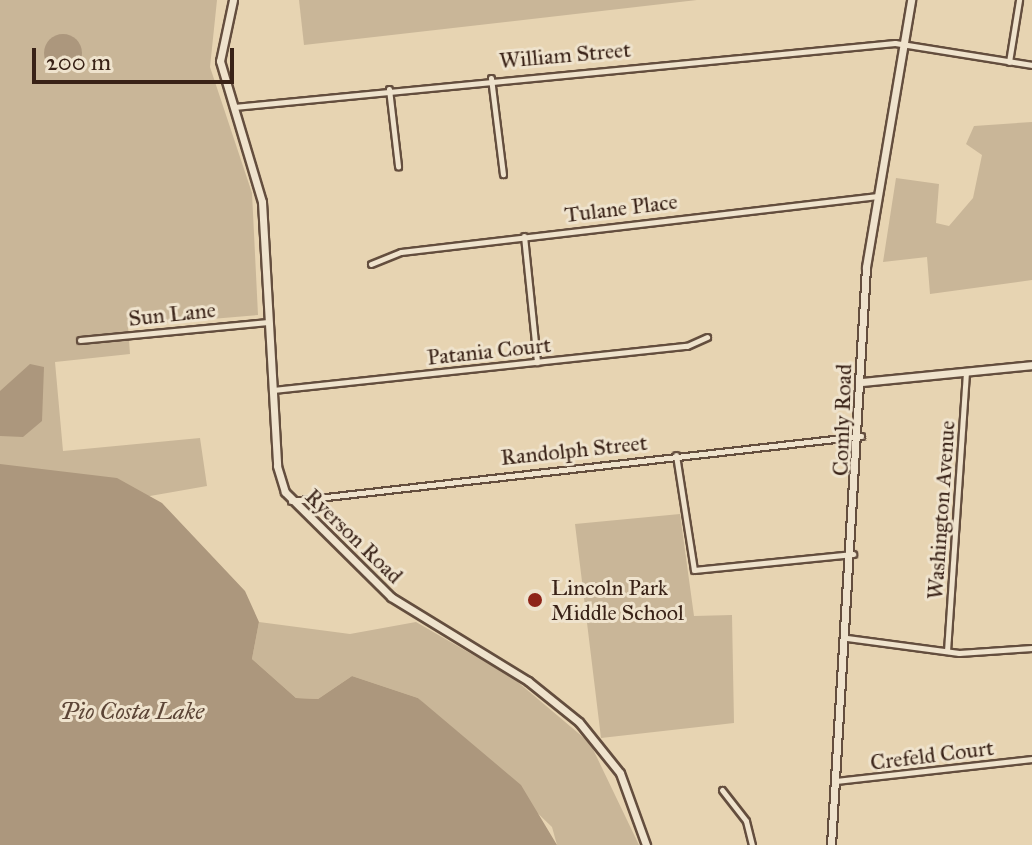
<!DOCTYPE html>
<html>
<head>
<meta charset="utf-8">
<style>
  body { margin:0 }
  #map { position:relative; width:1032px; height:845px; overflow:hidden; background:#e7d4b2; font-family:"IM FELL Great Primer",serif }
  div>[style] { position:absolute }
  [style*='--x'] { left:calc(var(--x)*1px); top:calc(var(--y)*1px); width:calc(var(--w)*1px); rotate:calc(var(--a)*1deg) }
  .green>* { inset:0; background:#c9b698 }
  .water>* { inset:0; background:#ac977d }
  .round { border-radius:50% }
  .roads { filter:drop-shadow(2px 0 #644e3e) drop-shadow(-2px 0 #644e3e) drop-shadow(0 2px #644e3e) drop-shadow(0 -2px #644e3e) }
  .minor>* { height:5px; margin:-2.5px; padding:0 2.5px; transform-origin:2.5px; border-radius:2.5px; background:#efe3cd }
  .tertiary>* { height:7px; margin:-3.5px; padding:0 3.5px; transform-origin:3.5px; border-radius:3.5px; background:#efe3cd }
  .secondary>* { height:7px; margin:-3.5px; padding:0 3.5px; transform-origin:3.5px; border-radius:3.5px; background:#efe3cd }
  .dots>* { width:22px; height:22px; translate:-50% -50%; box-sizing:border-box; border:4px solid #efe3cd; border-radius:50% }
  span { translate:-50% -50%; white-space:nowrap; text-align:center; line-height:1.15; -webkit-text-stroke:6px #efe3cd; paint-order:stroke }
  .street-label { font-size:22px; color:#392217 }
  .poi-label { font-size:22px; color:#392217 }
  .left { translate:0 -50%; text-align:left }
  .water-label { font-size:24px; color:#5c4536; font-style:italic }
  .scale { position:absolute; left:32px; top:48px; width:202px; height:36px; box-sizing:border-box; border:4px solid #392217; border-top:0; padding-left:10px; font-size:24px; line-height:28px; white-space:nowrap; color:#392217; -webkit-text-stroke:6px #efe3cd; paint-order:stroke }
</style>
</head>
<body>
<div id="map">
  <div class="green">
    <div style="clip-path:polygon(0 0,217px 0,210px 67px,252px 193px,258px 315px,128px 326px,130px 354px,55px 362px,63px 451px,200px 438px,207px 486px,150px 496px,0 495px)"></div>
    <div style="clip-path:polygon(299px 0,697px 0,304px 45px)"></div>
    <div style="clip-path:polygon(1032px 122px,1032px 280px,930px 294px,927px 257px,883px 262px,896px 178px,939px 184px,936px 223px,949px 226px,973px 198px,982px 155px,966px 144px,974px 126px)"></div>
    <div style="clip-path:polygon(680px 514px,694px 616px,732px 615px,734px 723px,601px 738px,575px 524px)"></div>
    <div style="clip-path:polygon(259px 622px,350px 634px,416px 622px,513px 678px,590px 743px,639px 845px,557px 845px,552px 827px,418px 698px,352px 676px,318px 699px,296px 698px,252px 659px)"></div>
  </div>
  <div class="water">
    <div class="round" style="left:44px;top:34px;width:38px;height:38px"></div>
    <div style="clip-path:polygon(30px 364px,44px 367px,42px 421px,23px 437px,0 436px,0 391px)"></div>
    <div style="clip-path:polygon(0 464px,117px 478px,162px 503px,245px 591px,259px 622px,252px 659px,296px 698px,318px 699px,352px 676px,418px 698px,521px 785px,557px 845px,0 845px)"></div>
  </div>
  <div class="roads">
    <div class="minor">
      <div style="--x:1009;--y:62;--w:63;--a:-80.8"></div>
      <div style="--x:491;--y:78;--w:97;--a:82.9"></div>
      <div style="--x:389;--y:89;--w:78;--a:83.3"></div>
      <div style="--x:234;--y:107;--w:664;--a:-5.53"></div>
      <div style="--x:895;--y:43;--w:139;--a:9.1"></div>
      <div style="--x:524;--y:236;--w:127;--a:84.1"></div>
      <div style="--x:371;--y:264;--w:32;--a:-22"></div>
      <div style="--x:401;--y:252;--w:480;--a:-6.7"></div>
      <div style="--x:80;--y:340;--w:189;--a:-5.5"></div>
      <div style="--x:273;--y:390;--w:416;--a:-6.1"></div>
      <div style="--x:687;--y:346;--w:22;--a:-24"></div>
      <div style="--x:676;--y:455;--w:116;--a:81.1"></div>
      <div style="--x:694;--y:570;--w:160;--a:-5.7"></div>
      <div style="--x:291;--y:501;--w:574;--a:-6.51"></div>
      <div style="--x:847;--y:638;--w:113;--a:7.6"></div>
      <div style="--x:959;--y:653;--w:73;--a:-3.9"></div>
      <div style="--x:947;--y:651;--w:280;--a:-86.1"></div>
      <div style="--x:836;--y:781;--w:197;--a:-6.4"></div>
      <div style="--x:722;--y:790;--w:39;--a:52"></div>
      <div style="--x:746;--y:821;--w:25;--a:76"></div>
    </div>
    <div class="tertiary">
      <div style="--x:233;--y:0;--w:62;--a:102"></div>
      <div style="--x:220;--y:61;--w:147;--a:73.4"></div>
      <div style="--x:262;--y:202;--w:264;--a:86.7"></div>
      <div style="--x:277;--y:466;--w:27;--a:73"></div>
      <div style="--x:285;--y:492;--w:149;--a:44.7"></div>
      <div style="--x:391;--y:597;--w:161;--a:31.5"></div>
      <div style="--x:528;--y:681;--w:65;--a:38.8"></div>
      <div style="--x:579;--y:722;--w:65;--a:51.2"></div>
      <div style="--x:620;--y:773;--w:77;--a:70.1"></div>
      <div style="--x:863;--y:382;--w:170;--a:-5.7"></div>
    </div>
    <div class="secondary">
      <div style="--x:831;--y:845;--w:579;--a:-86.53"></div>
      <div style="--x:866;--y:267;--w:271;--a:-80.4"></div>
    </div>
  </div>
  <div class="dots">
    <div style="left:535px;top:600px;background:#8f2418"></div>
  </div>
  <div class="street-label">
    <span style="left:565px;top:55px;rotate:-5deg">William Street</span>
    <span style="left:621px;top:208px;rotate:-7deg">Tulane Place</span>
    <span style="left:172px;top:314px;rotate:-6deg">Sun Lane</span>
    <span style="left:489px;top:351px;rotate:-6deg">Patania Court</span>
    <span style="left:842px;top:420px;rotate:-88deg">Comly Road</span>
    <span style="left:574px;top:450px;rotate:-6deg">Randolph Street</span>
    <span style="left:941px;top:510px;rotate:-86deg">Washington Avenue</span>
    <span style="left:354px;top:536px;rotate:44deg">Ryerson Road</span>
    <span style="left:932px;top:755px;rotate:-7deg">Crefeld Court</span>
  </div>
  <div class="poi-label">
    <span class="left" style="left:551px;top:600px">Lincoln Park<br>Middle School</span>
  </div>
  <div class="water-label">
    <span style="left:132px;top:712px">Pio Costa Lake</span>
  </div>
  <div class="scale">200 m</div>
</div>
</body>
</html>
